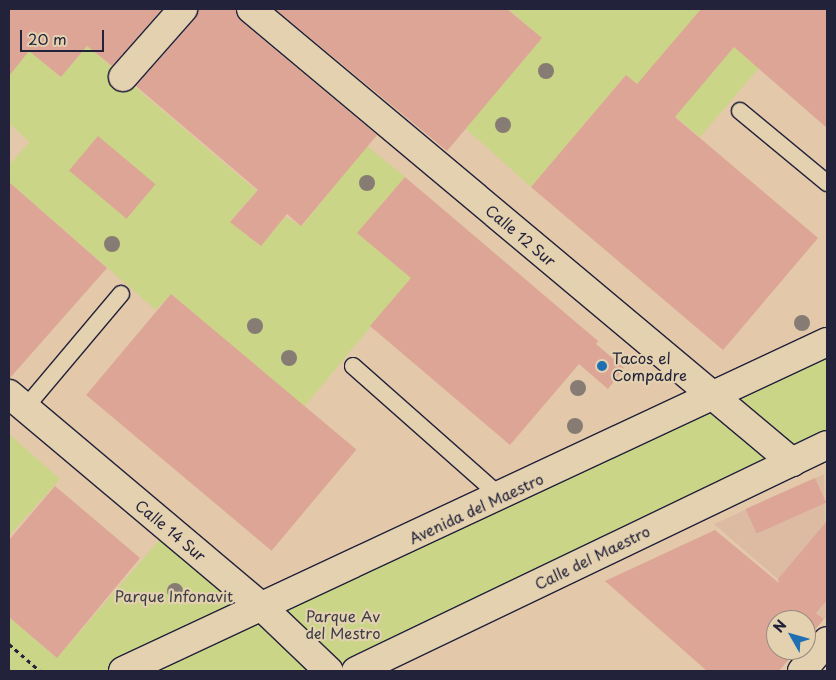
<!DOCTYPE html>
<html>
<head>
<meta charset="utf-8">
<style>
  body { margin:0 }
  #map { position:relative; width:836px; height:680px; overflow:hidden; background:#e3c8aa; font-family:"Playpen Sans",sans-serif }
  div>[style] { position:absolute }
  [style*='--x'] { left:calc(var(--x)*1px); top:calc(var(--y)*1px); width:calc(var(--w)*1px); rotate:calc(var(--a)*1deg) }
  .built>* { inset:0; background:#ddbba2 }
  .green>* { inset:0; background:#cad588 }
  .building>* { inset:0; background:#dda596; transform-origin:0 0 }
  .path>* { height:3px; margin-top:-1.5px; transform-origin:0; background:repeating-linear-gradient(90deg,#22223b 0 4px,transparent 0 8px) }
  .roads { filter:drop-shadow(1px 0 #22223b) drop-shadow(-1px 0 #22223b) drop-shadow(0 1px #22223b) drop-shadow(0 -1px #22223b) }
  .lane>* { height:16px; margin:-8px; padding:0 8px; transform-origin:8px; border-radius:8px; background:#e4d1af }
  .street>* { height:28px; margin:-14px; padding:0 14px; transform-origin:14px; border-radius:14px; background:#e4d1af }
  .secondary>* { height:28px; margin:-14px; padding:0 14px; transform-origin:14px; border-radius:14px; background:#e4d1af }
  .trees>* { width:16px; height:16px; margin:-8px; border-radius:50%; background:#877c74 }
  .dots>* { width:14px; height:14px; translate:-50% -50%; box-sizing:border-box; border:2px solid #e4d1af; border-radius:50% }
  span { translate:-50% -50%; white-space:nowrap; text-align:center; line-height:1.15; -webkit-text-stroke:4.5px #e4d1af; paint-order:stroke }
  .street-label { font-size:15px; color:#22223b }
  .poi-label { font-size:15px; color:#22223b }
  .left { translate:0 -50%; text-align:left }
  .park-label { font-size:15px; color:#3b3d47 }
  .frame { position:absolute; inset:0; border:10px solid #22223b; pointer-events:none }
  .north { position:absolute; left:766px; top:610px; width:50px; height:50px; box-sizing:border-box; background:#e4d1af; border:1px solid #968b81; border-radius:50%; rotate:308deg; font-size:14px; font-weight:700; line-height:20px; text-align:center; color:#22223b }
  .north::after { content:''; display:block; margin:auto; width:18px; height:22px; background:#1f6fb2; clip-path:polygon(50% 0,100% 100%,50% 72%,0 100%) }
  .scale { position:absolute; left:20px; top:30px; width:84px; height:22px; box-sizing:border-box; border:2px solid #22223b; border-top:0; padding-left:6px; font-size:15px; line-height:18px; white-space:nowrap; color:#22223b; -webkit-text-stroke:4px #e4d1af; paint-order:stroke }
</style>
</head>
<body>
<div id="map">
  <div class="built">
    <div style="clip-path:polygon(824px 474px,827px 615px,824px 619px,714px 524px)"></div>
  </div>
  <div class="green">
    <div style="clip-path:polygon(508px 9px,809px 9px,700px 137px,626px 75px,531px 187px,465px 128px,542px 38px)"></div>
    <div style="clip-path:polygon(87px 46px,257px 191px,230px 221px,260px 246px,285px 217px,302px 226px,367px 146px,405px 177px,358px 233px,411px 278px,304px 407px,171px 294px,156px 310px,9px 182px,9px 165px,30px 142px,9px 123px,9px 60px,16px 66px,29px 51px,61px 77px)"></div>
    <div style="clip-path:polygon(827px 347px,827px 440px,347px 671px,125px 671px)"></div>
    <div style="clip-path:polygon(9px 434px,60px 479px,9px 536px)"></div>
    <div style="clip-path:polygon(169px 529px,263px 608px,123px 671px,9px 671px,9px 617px,57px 658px)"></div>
  </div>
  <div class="building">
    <div style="clip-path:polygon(9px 9px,162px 9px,112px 66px,87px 46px,61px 77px,29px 51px,9px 76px)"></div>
    <div style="clip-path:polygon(198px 9px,236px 9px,241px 21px,377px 135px,301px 226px,287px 214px,261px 246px,230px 222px,258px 190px,136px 86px,195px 19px)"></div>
    <div style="clip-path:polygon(275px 9px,507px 9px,542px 38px,447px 151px)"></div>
    <div style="clip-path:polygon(701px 9px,827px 9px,827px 128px,734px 47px,675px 117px,818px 238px,723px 350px,531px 187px,626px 75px,637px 84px)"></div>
    <div style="left:98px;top:136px;width:75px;height:45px;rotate:40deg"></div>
    <div style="clip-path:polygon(405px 177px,598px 341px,596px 344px,624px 368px,608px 389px,579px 364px,510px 445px,370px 326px,411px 278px,357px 233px)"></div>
    <div style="clip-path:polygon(9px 182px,107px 268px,9px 379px)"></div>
    <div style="left:171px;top:294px;width:242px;height:132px;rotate:40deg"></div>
    <div style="left:815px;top:478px;width:27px;height:76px;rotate:66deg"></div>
    <div style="clip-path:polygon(55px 486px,140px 558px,57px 658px,9px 617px,9px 540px)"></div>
    <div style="clip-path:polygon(827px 521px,827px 600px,816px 613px,824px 619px,806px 640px,806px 620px,776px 620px,776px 650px,797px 650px,779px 671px,707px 671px,605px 581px,715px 530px,779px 583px,778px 579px)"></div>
  </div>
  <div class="path">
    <div style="--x:9;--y:644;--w:41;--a:41.1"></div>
  </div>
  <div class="roads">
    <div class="lane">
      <div style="--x:740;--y:111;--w:113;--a:39.6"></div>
      <div style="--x:353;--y:366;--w:198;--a:41.5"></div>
      <div style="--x:25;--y:408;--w:149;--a:-49.9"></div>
    </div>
    <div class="street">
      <div style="--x:251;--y:9;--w:706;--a:39.94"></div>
      <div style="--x:123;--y:77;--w:91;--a:-48.6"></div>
      <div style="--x:9;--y:394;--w:332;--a:40.1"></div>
      <div style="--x:263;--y:608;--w:91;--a:43.7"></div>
      <div style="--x:123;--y:671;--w:777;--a:-25.05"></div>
      <div style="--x:356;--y:671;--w:522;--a:-25.63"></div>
    </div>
    <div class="secondary">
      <div style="--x:802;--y:671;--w:39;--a:-50"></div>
    </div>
  </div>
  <div class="trees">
    <div style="left:546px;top:71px"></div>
    <div style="left:503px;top:125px"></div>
    <div style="left:367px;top:183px"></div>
    <div style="left:112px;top:244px"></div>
    <div style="left:802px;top:323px"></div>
    <div style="left:255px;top:326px"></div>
    <div style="left:289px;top:358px"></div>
    <div style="left:578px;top:388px"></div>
    <div style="left:575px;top:426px"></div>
    <div style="left:175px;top:591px"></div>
  </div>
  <div class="dots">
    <div style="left:602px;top:366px;background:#1f6fb2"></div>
  </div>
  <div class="street-label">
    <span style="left:521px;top:235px;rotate:40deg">Calle 12 Sur</span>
    <span style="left:476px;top:508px;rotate:-25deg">Avenida del Maestro</span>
    <span style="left:171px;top:530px;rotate:40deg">Calle 14 Sur</span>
    <span style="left:592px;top:557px;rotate:-26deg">Calle del Maestro</span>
  </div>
  <div class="poi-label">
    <span class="left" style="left:612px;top:366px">Tacos el<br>Compadre</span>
  </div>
  <div class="park-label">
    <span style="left:174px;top:596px">Parque Infonavit</span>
    <span style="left:343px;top:624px">Parque Av<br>del Mestro</span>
  </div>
  <div class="frame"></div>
  <div class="north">N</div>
  <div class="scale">20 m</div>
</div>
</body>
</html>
